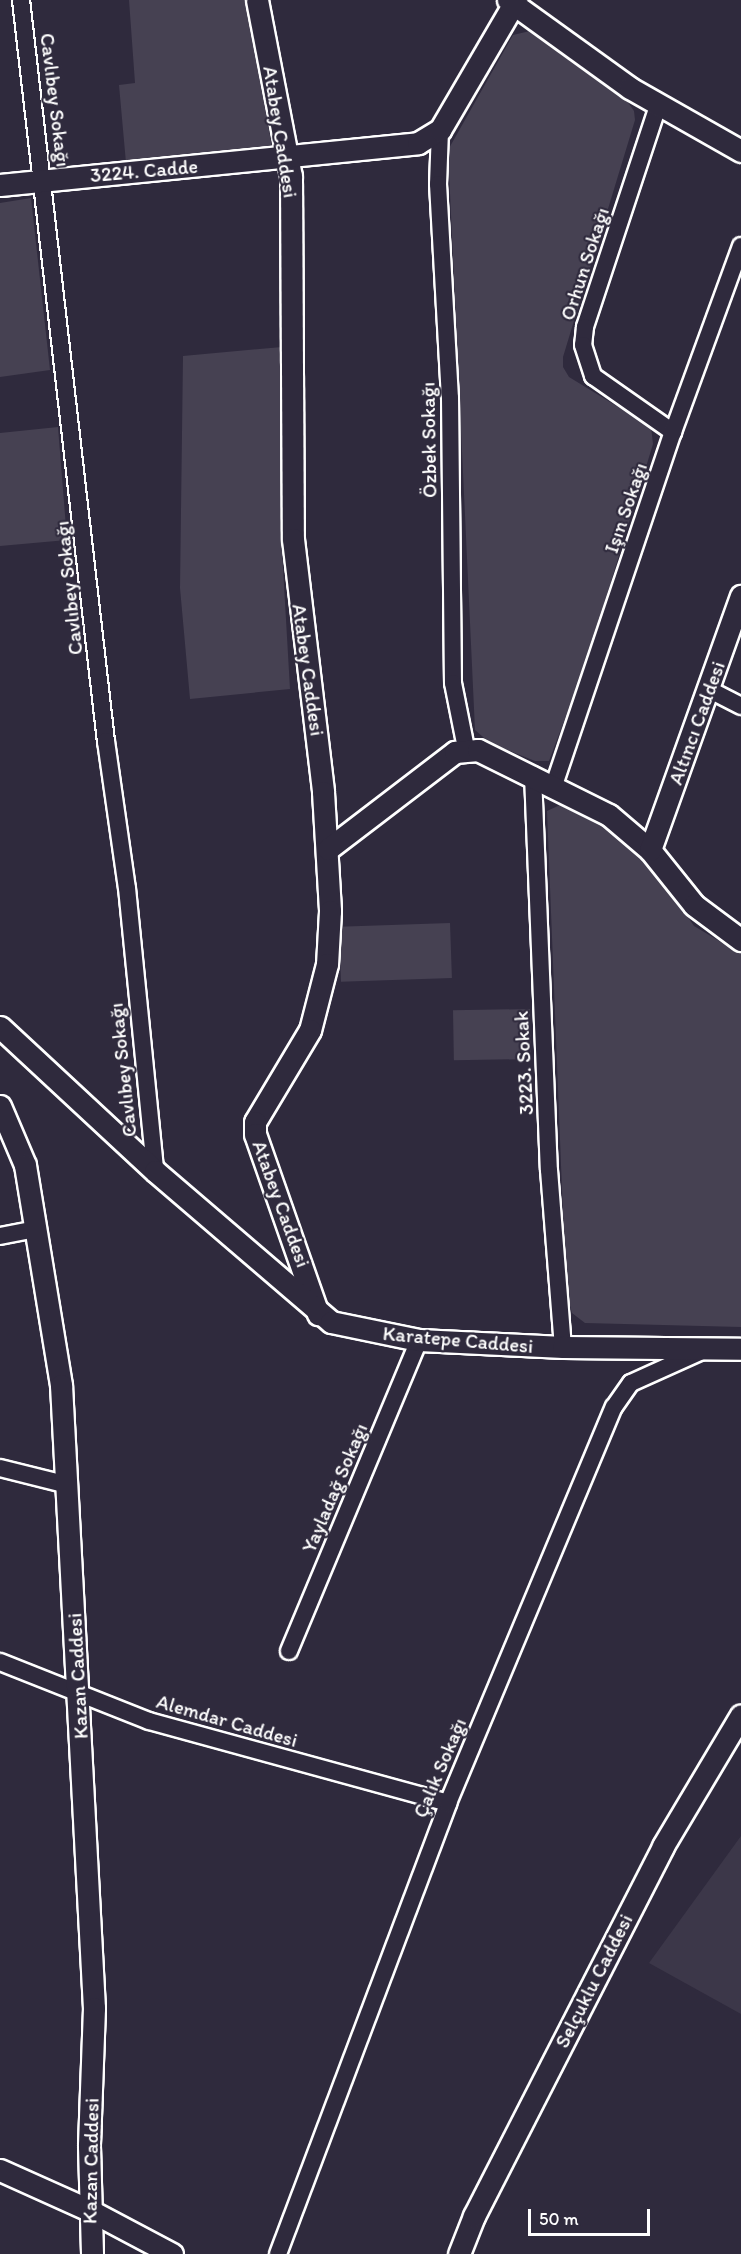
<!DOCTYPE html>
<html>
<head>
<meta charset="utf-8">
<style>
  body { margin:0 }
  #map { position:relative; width:741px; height:2254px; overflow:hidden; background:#2f2a3d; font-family:Itim,sans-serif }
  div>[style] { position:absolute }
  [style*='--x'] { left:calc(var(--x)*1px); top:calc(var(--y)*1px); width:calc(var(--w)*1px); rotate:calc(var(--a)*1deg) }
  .built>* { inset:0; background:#3c3749 }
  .green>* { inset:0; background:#464152; transform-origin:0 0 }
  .roads { filter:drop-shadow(2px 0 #fff) drop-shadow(-2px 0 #fff) drop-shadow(0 2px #fff) drop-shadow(0 -2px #fff) }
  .minor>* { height:16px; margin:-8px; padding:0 8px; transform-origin:8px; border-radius:8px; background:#2f2a3d }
  .tertiary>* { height:21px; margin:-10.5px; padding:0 10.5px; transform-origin:10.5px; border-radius:10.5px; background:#2f2a3d }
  span { translate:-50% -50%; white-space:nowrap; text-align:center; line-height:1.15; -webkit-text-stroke:4.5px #2f2a3d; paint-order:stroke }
  .street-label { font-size:20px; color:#fff }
  .scale { position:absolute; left:528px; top:2209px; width:122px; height:27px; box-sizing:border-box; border:3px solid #fff; border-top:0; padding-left:8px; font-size:18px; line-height:21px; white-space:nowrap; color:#fff; -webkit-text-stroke:4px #2f2a3d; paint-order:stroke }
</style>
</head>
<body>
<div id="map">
  <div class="built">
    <div style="clip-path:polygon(741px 1836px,741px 2014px,649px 1963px)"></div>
  </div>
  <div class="green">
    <div style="clip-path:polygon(129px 0,245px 0,272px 147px,126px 163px,119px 85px,135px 83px)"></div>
    <div style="clip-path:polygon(530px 31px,627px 101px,634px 111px,635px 120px,563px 357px,563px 367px,569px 377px,651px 427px,653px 444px,587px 660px,549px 761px,535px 761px,490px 743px,475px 730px,448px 150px,513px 35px)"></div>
    <div style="clip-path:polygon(31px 198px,50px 370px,0 377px,0 203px)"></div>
    <div style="clip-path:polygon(282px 347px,281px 533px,290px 689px,190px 699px,180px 588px,183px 356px)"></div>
    <div style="clip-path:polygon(58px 427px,67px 540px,0 546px,0 433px)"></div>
    <div style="clip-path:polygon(560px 805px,614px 830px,657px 871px,694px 926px,741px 954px,741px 1327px,585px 1323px,572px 1313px,566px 1291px,547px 811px)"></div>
    <div style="left:450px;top:923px;width:55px;height:111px;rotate:88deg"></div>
    <div style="left:530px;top:1009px;width:50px;height:77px;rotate:89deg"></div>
  </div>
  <div class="roads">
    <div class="minor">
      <div style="--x:21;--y:0;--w:746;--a:83.46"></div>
      <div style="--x:106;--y:741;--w:148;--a:81.9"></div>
      <div style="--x:127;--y:888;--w:284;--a:84.3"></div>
      <div style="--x:658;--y:106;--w:233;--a:108.3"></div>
      <div style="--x:585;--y:327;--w:18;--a:96"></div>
      <div style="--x:583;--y:345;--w:33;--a:72"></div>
      <div style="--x:593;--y:376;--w:98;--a:35"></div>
      <div style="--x:440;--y:130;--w:54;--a:92.1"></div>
      <div style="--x:438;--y:184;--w:214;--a:86.8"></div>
      <div style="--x:450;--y:398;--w:285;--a:89.4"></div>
      <div style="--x:453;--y:683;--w:66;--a:78.7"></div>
      <div style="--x:710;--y:690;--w:35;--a:27"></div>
      <div style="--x:533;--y:775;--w:395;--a:87.7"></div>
      <div style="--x:549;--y:1170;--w:178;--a:85.5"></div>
      <div style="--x:554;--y:785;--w:373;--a:-71.4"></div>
      <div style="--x:673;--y:432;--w:198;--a:-69.9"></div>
      <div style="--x:0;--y:1236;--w:38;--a:-11"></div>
      <div style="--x:0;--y:1468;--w:70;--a:14"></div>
      <div style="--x:289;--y:1651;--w:337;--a:-67.3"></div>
      <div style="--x:0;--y:1662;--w:160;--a:21.6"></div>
      <div style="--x:149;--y:1721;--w:310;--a:15.3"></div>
      <div style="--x:278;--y:2254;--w:482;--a:-69.3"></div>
      <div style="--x:448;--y:1803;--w:429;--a:-67.3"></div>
      <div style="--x:614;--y:1407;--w:29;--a:-55"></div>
      <div style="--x:631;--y:1383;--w:78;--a:-24.3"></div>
    </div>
    <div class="tertiary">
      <div style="--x:257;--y:0;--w:179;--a:79.1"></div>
      <div style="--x:291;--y:176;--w:363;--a:89.7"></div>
      <div style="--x:293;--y:539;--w:255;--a:83.2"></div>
      <div style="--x:323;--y:792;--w:119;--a:86.6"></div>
      <div style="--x:330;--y:911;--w:53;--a:93.2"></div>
      <div style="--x:327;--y:964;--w:68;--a:104.4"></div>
      <div style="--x:310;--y:1030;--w:107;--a:120.9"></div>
      <div style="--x:255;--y:1122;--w:12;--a:90"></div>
      <div style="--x:255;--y:1134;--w:191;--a:70.7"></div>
      <div style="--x:508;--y:0;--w:150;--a:35.8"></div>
      <div style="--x:630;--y:88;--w:128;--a:29.6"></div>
      <div style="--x:0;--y:185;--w:420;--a:-5.7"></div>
      <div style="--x:418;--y:143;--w:26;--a:-31"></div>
      <div style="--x:440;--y:130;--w:151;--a:-59.7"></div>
      <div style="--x:328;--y:849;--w:160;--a:-37.4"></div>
      <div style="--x:455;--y:752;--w:23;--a:-5"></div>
      <div style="--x:478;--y:750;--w:146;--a:26.4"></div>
      <div style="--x:609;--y:815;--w:54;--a:40.5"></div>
      <div style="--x:650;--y:850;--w:70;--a:51.3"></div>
      <div style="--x:694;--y:905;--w:59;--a:36.7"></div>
      <div style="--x:650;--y:850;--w:270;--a:-70.3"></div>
      <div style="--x:0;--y:1027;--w:212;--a:42.9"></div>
      <div style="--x:155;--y:1171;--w:232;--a:40.6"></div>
      <div style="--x:331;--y:1322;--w:90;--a:11.6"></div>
      <div style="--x:419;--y:1340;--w:144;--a:2.8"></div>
      <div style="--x:563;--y:1347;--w:178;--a:0.6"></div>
      <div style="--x:0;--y:1106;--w:64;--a:67"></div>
      <div style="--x:25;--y:1165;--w:223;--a:80.7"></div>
      <div style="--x:61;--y:1385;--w:624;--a:86.97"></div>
      <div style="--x:94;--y:2008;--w:138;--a:92.1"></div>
      <div style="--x:89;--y:2146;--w:108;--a:88.4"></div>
      <div style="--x:0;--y:2170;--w:98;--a:24.2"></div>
      <div style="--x:89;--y:2210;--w:94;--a:27.9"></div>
      <div style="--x:459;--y:2254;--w:41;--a:-68.5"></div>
      <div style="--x:474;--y:2216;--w:415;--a:-62.9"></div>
      <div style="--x:663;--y:1846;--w:152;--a:-59.2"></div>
    </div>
  </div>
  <div class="street-label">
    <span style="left:55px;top:100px;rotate:83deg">Cavlıbey Sokağı</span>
    <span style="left:280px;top:132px;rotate:81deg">Atabey Caddesi</span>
    <span style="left:144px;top:171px;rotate:-5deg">3224. Cadde</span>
    <span style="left:585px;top:264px;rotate:-72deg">Orhun Sokağı</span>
    <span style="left:429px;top:440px;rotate:-91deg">Özbek Sokağı</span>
    <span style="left:626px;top:508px;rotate:-71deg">Işın Sokağı</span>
    <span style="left:69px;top:588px;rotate:-96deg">Cavlıbey Sokağı</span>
    <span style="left:308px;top:670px;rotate:82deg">Atabey Caddesi</span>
    <span style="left:697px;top:723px;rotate:-70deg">Altıncı Caddesi</span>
    <span style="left:524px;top:1063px;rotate:-93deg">3223. Sokak</span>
    <span style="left:123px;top:1070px;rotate:-96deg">Cavlıbey Sokağı</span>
    <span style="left:281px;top:1204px;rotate:70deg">Atabey Caddesi</span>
    <span style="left:458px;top:1340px;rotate:5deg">Karatepe Caddesi</span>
    <span style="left:335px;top:1488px;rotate:-67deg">Yayladağ Sokağı</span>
    <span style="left:78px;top:1676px;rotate:-93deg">Kazan Caddesi</span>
    <span style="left:227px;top:1721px;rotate:16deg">Alemdar Caddesi</span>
    <span style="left:440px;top:1768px;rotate:-67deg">Çalık Sokağı</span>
    <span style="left:594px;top:1981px;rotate:-63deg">Selçuklu Caddesi</span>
    <span style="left:91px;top:2161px;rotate:-89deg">Kazan Caddesi</span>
  </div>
  <div class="scale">50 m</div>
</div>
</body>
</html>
